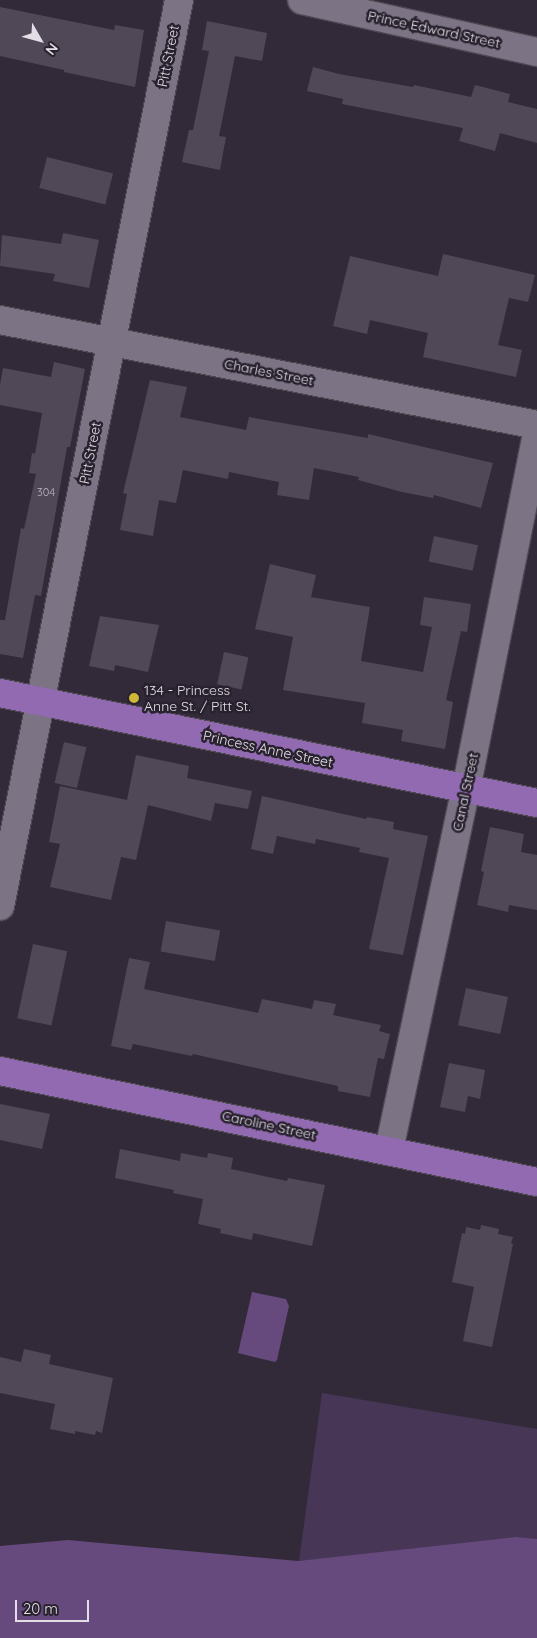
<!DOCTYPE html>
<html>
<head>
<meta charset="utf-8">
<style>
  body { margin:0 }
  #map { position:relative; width:537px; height:1638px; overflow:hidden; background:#322a39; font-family:Quicksand,sans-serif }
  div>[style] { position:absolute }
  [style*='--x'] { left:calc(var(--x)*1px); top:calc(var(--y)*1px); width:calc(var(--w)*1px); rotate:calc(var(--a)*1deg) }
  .green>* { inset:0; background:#473655 }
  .water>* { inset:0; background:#66497d }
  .building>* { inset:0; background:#504857; transform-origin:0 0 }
  .roads { filter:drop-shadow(1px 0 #4e4853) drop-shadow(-1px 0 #4e4853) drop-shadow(0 1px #4e4853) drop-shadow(0 -1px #4e4853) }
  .street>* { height:28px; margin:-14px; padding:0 14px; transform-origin:14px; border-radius:14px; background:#7c7484 }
  .secondary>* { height:28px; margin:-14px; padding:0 14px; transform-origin:14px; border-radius:14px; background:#7c7484 }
  .primary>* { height:28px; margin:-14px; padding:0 14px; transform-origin:14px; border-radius:14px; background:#926ab1 }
  .dots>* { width:14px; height:14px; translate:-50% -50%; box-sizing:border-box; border:2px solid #28212e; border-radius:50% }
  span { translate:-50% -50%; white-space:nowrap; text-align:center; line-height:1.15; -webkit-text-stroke:5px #28212e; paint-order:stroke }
  .number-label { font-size:11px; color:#beb8c2 }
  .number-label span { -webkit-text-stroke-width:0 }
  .street-label { font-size:14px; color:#e2dde6 }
  .poi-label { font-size:14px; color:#e2dde6 }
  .left { translate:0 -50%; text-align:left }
  .north { position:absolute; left:15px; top:15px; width:50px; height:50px; -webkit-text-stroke:4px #28212e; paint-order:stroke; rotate:128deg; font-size:14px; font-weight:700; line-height:20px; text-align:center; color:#e2dde6 }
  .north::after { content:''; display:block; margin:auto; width:18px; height:22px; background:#e2dde6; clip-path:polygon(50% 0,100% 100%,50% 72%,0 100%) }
  .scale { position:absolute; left:15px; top:1600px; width:74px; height:22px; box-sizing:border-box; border:2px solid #e2dde6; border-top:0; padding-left:6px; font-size:15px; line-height:18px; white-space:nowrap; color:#e2dde6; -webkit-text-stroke:4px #28212e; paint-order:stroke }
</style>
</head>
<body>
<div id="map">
  <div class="green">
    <div style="clip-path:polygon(322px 1393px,537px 1429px,537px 1539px,299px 1561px)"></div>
  </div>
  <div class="water">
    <div style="clip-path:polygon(252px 1292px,286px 1299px,289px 1306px,277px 1360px,275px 1362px,238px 1353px)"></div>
    <div style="clip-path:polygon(516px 1537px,537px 1539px,537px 1638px,0 1638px,0 1546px,68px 1540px,298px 1561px)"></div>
  </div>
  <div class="building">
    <div style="clip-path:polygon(0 7px,114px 30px,115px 25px,144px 30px,135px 87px,64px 72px,64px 70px,0 56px)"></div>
    <div style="clip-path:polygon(207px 21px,267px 33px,262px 61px,235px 56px,219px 136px,226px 137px,220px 170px,182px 162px,189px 130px,193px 130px,209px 51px,202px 50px)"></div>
    <div style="clip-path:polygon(313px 67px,339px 74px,413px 87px,414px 85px,471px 97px,475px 85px,510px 94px,508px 102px,537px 109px,537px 143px,500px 133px,495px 151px,459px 141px,463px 128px,342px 104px,343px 99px,307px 91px)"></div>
    <div style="left:47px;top:157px;width:68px;height:32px;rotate:14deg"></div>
    <div style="clip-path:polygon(63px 233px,99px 240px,89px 288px,53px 281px,55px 274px,0 266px,2px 235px,61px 244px)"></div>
    <div style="clip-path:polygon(443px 254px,535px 275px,528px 302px,509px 298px,498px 345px,522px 350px,516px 377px,423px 357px,428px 333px,370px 320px,367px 334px,333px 326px,350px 256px,438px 276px)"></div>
    <div style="clip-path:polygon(54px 362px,85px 369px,70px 447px,67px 447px,41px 596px,35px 595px,23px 658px,0 654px,0 620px,5px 620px,21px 528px,24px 529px,36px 474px,29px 473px,32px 453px,35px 454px,42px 413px,0 405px,0 385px,3px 368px,51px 377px)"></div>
    <div style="clip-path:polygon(150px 380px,187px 387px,180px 417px,246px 430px,249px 417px,368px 438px,368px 434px,493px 463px,481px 508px,434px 495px,433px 498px,402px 492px,358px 480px,359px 477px,314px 468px,309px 500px,277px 495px,279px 482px,229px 472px,228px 479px,183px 470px,176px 503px,159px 500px,153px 536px,120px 530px,127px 494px,123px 493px)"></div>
    <div style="left:434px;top:536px;width:45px;height:26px;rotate:12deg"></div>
    <div style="clip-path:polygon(270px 564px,316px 575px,311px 597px,370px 607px,361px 661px,423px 672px,432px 627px,420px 625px,424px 597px,471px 604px,467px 632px,461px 631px,446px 700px,453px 702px,445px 749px,401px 741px,403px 730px,362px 723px,365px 703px,283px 690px,293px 637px,255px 629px)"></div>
    <div style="clip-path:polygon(100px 616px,159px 625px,148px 672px,115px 665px,114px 671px,89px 666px)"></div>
    <div style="left:224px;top:652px;width:25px;height:33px;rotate:12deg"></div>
    <div style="left:64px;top:742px;width:23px;height:42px;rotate:13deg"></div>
    <div style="clip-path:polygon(136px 755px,189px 766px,187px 778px,252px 791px,248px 809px,215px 803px,211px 821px,148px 805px,136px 860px,121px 857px,111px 900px,50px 887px,60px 844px,49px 842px,60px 786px,127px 800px)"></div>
    <div style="clip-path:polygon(262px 796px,366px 819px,367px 817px,394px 822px,393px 829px,428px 836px,403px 955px,369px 949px,389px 858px,359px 852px,360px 848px,316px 839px,315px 844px,277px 836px,273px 854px,251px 849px)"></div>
    <div style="clip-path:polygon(490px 827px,524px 834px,521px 852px,537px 855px,537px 910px,509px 905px,508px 912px,477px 905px,484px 872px,481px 871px)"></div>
    <div style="left:166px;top:921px;width:55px;height:31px;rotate:10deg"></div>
    <div style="left:33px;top:944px;width:35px;height:76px;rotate:12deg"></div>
    <div style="clip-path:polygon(129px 958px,150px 962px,144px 989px,258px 1013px,262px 999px,312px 1009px,314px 1000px,336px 1004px,333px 1015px,381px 1025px,379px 1031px,390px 1034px,384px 1059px,378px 1058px,370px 1097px,338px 1091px,338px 1086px,193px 1054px,192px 1056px,133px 1044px,131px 1050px,111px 1046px)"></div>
    <div style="left:466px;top:988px;width:43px;height:38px;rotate:12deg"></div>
    <div style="clip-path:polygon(449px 1063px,485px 1070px,480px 1099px,468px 1096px,465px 1112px,440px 1107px)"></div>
    <div style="clip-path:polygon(0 1104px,50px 1114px,42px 1149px,0 1140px)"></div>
    <div style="clip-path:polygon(120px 1149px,180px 1161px,181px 1153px,207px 1158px,208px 1153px,233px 1158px,231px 1169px,287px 1181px,288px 1178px,325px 1185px,312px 1246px,253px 1233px,252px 1240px,220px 1233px,221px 1229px,198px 1224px,203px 1199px,173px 1193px,174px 1190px,115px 1178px)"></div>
    <div style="clip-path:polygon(481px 1225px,499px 1229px,498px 1234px,513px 1237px,511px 1243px,513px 1244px,492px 1347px,463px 1341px,474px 1287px,452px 1282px,462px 1233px,465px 1234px,466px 1227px,480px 1230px)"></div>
    <div style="clip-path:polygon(24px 1349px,51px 1355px,49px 1364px,113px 1378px,102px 1433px,96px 1431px,95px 1435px,75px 1431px,75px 1434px,50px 1429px,55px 1404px,0 1393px,0 1357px,21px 1362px)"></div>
  </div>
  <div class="roads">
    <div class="street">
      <div style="--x:0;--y:320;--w:547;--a:11.06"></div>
      <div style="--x:0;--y:906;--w:924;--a:-78.82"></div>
      <div style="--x:389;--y:1150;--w:369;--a:-78"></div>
      <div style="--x:466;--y:789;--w:362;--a:-78.7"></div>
    </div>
    <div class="secondary">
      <div style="--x:302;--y:0;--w:241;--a:12.5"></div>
    </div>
    <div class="primary">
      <div style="--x:0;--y:693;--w:548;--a:11.58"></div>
      <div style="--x:0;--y:1071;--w:548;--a:11.68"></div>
    </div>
  </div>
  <div class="dots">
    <div style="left:134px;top:698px;background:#cfb837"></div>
  </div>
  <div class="number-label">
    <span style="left:46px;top:492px">304</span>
  </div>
  <div class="street-label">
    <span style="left:434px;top:29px;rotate:12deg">Prince Edward Street</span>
    <span style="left:168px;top:56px;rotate:-79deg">Pitt Street</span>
    <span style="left:269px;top:372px;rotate:11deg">Charles Street</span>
    <span style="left:90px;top:453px;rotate:-79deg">Pitt Street</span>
    <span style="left:268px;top:749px;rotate:12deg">Princess Anne Street</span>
    <span style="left:465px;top:792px;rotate:-78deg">Canal Street</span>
    <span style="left:269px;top:1125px;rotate:12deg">Caroline Street</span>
  </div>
  <div class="poi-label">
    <span class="left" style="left:144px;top:698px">134 - Princess<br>Anne St. / Pitt St.</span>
  </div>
  <div class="north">N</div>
  <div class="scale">20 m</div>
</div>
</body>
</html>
